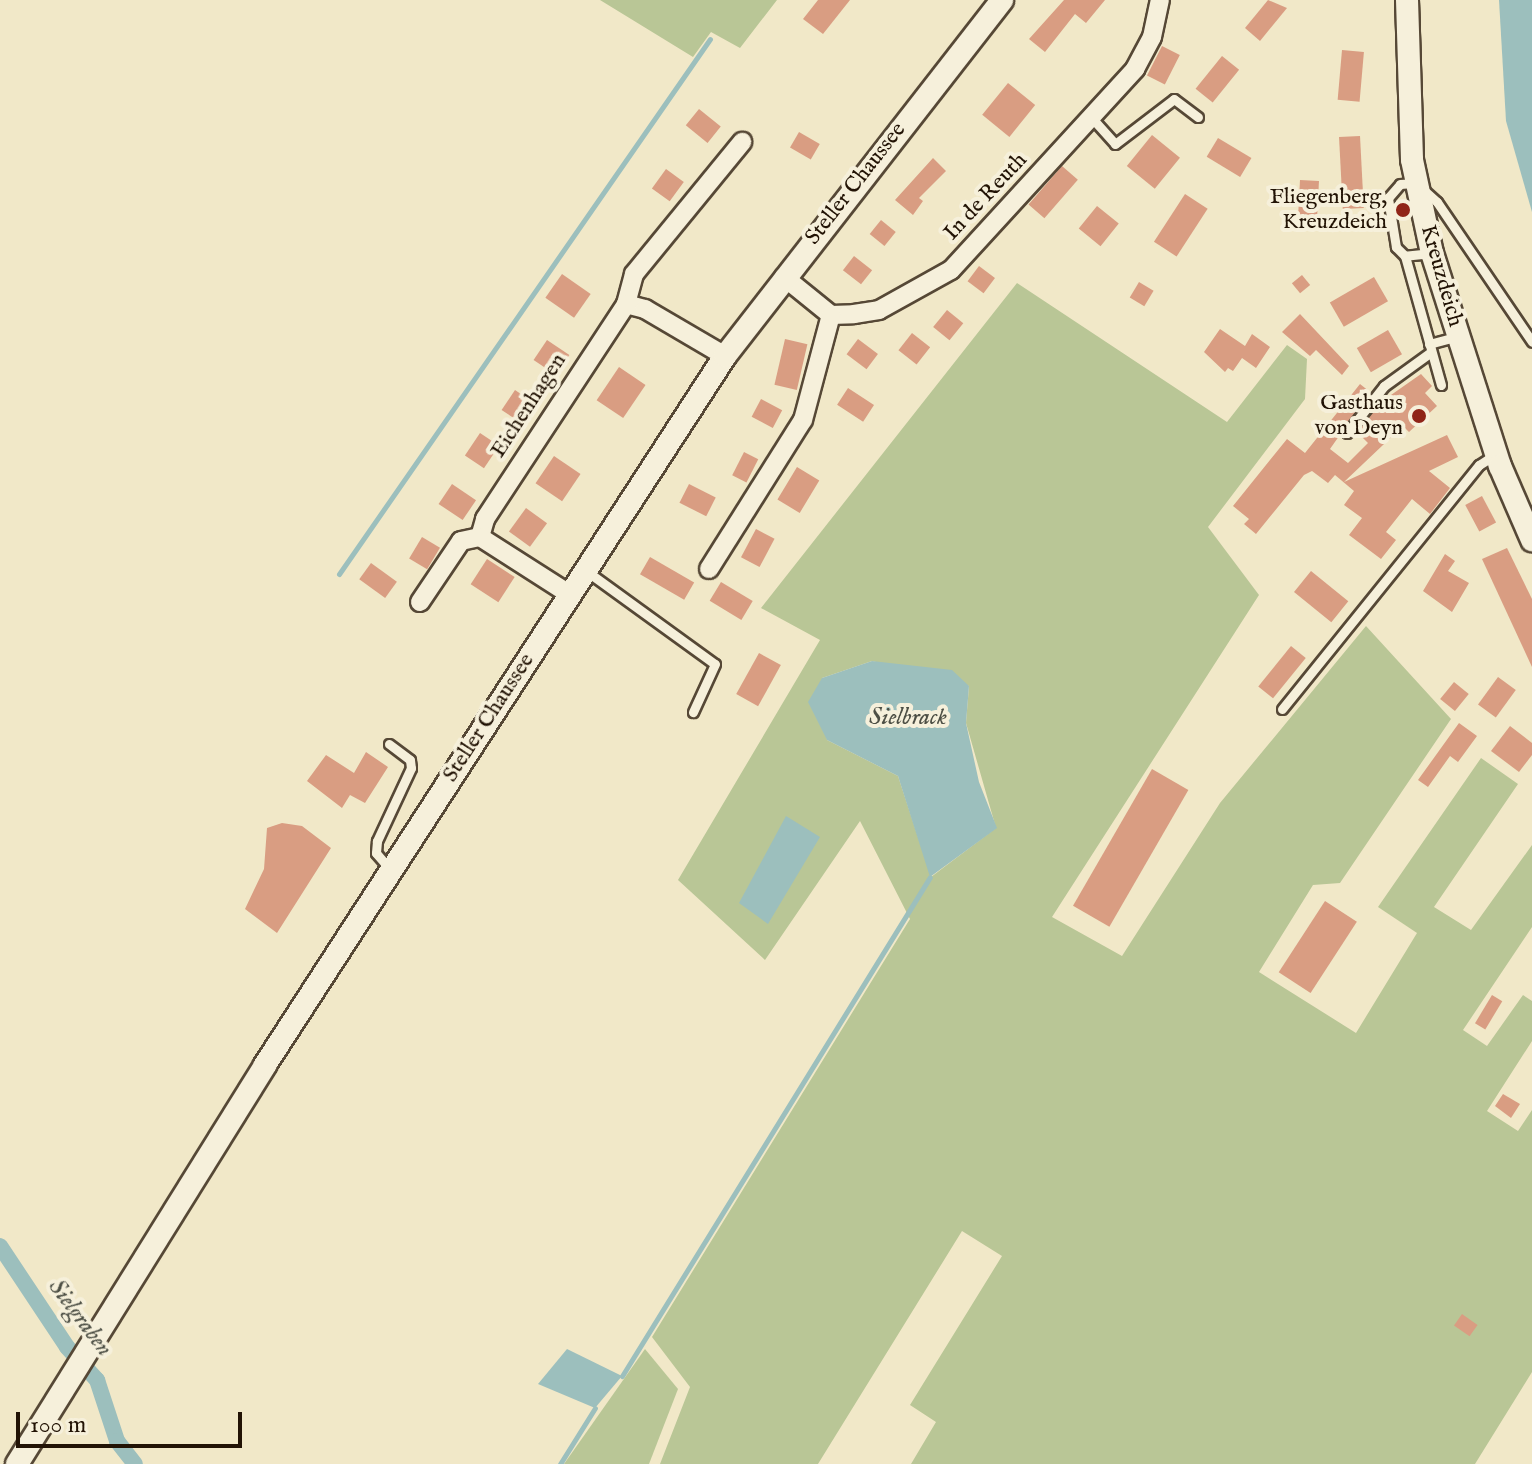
<!DOCTYPE html>
<html>
<head>
<meta charset="utf-8">
<style>
  body { margin:0 }
  #map { position:relative; width:1532px; height:1464px; overflow:hidden; background:#f1e8c8; font-family:"IM FELL English",serif }
  div>[style] { position:absolute }
  [style*='--x'] { left:calc(var(--x)*1px); top:calc(var(--y)*1px); width:calc(var(--w)*1px); rotate:calc(var(--a)*1deg) }
  .green>* { inset:0; background:#b9c696 }
  .water>* { inset:0; background:#9cbfbd }
  .stream>* { height:5px; margin:-2.5px; padding:0 2.5px; transform-origin:2.5px; border-radius:2.5px; background:#9cbfbd }
  .canal>* { height:16px; margin:-8px; padding:0 8px; transform-origin:8px; border-radius:8px; background:#9cbfbd }
  .building>* { inset:0; background:#d99d82; transform-origin:0 0 }
  .roads { filter:drop-shadow(2px 0 #564836) drop-shadow(-2px 0 #564836) drop-shadow(0 2px #564836) drop-shadow(0 -2px #564836) }
  .service>* { height:9px; margin:-4.5px; padding:0 4.5px; transform-origin:4.5px; border-radius:4.5px; background:#f6f0db }
  .minor>* { height:18px; margin:-9px; padding:0 9px; transform-origin:9px; border-radius:9px; background:#f6f0db }
  .tertiary>* { height:22px; margin:-11px; padding:0 11px; transform-origin:11px; border-radius:11px; background:#f6f0db }
  .dots>* { width:22px; height:22px; translate:-50% -50%; box-sizing:border-box; border:4px solid #f6f0db; border-radius:50% }
  span { translate:-50% -50%; white-space:nowrap; text-align:center; line-height:1.15; -webkit-text-stroke:8px #f6f0db; paint-order:stroke }
  .street-label { font-size:22px; color:#221305 }
  .poi-label { font-size:22px; color:#221305 }
  .right { translate:-100% -50%; text-align:right }
  .water-label { font-size:24px; color:#4d4f45; font-style:italic }
  .scale { position:absolute; left:16px; top:1412px; width:226px; height:36px; box-sizing:border-box; border:4px solid #221305; border-top:0; padding-left:10px; font-size:24px; line-height:28px; white-space:nowrap; color:#221305; -webkit-text-stroke:6px #f6f0db; paint-order:stroke }
</style>
</head>
<body>
<div id="map">
  <div class="green">
    <div style="clip-path:polygon(600px 0,777px 0,740px 48px,711px 32px,693px 57px)"></div>
    <div style="clip-path:polygon(evenodd,1017px 283px,1227px 422px,1287px 345px,1307px 359px,1305px 399px,1208px 527px,1259px 595px,1052px 917px,1122px 956px,1220px 803px,1366px 626px,1451px 719px,1340px 883px,1313px 885px,1259px 972px,1356px 1033px,1417px 933px,1378px 907px,1481px 758px,1518px 784px,1434px 907px,1471px 930px,1532px 845px,1532px 927px,1463px 1030px,1487px 1046px,1523px 995px,1532px 1001px,1532px 1041px,1487px 1111px,1518px 1131px,1532px 1110px,1532px 1372px,1475px 1464px,911px 1464px,936px 1422px,910px 1405px,1002px 1256px,962px 1231px,818px 1464px,660px 1464px,690px 1387px,652px 1337px,910px 919px,860px 821px,765px 960px,678px 880px,820px 640px,761px 608px,1017px 283px,872px 661px,969px 686px,966px 723px,996px 828px,931px 877px,898px 776px,827px 740px,822px 678px,872px 661px)"></div>
    <div style="clip-path:polygon(645px 1349px,678px 1389px,649px 1464px,564px 1464px)"></div>
  </div>
  <div class="water">
    <div style="clip-path:polygon(1499px 0,1532px 0,1532px 212px,1506px 121px)"></div>
    <div style="clip-path:polygon(872px 661px,952px 670px,969px 686px,966px 723px,979px 782px,997px 828px,930px 877px,898px 776px,827px 740px,808px 702px,822px 678px)"></div>
    <div style="clip-path:polygon(786px 816px,820px 837px,768px 924px,739px 903px)"></div>
    <div style="clip-path:polygon(567px 1349px,622px 1376px,595px 1408px,538px 1384px)"></div>
  </div>
  <div class="stream">
    <div style="--x:339;--y:574;--w:651;--a:-55.26"></div>
    <div style="--x:622;--y:1376;--w:586;--a:-58.32"></div>
    <div style="--x:560;--y:1464;--w:66;--a:-58"></div>
  </div>
  <div class="canal">
    <div style="--x:0;--y:1246;--w:121;--a:56.4"></div>
    <div style="--x:67;--y:1347;--w:45;--a:47.7"></div>
    <div style="--x:97;--y:1380;--w:64;--a:71.8"></div>
    <div style="--x:117;--y:1441;--w:29;--a:52"></div>
  </div>
  <div class="building">
    <div style="clip-path:polygon(818px 0,850px 0,823px 34px,803px 19px)"></div>
    <div style="clip-path:polygon(1064px 0,1105px 0,1086px 23px,1075px 14px,1045px 52px,1029px 39px)"></div>
    <div style="clip-path:polygon(1268px 0,1287px 8px,1260px 41px,1245px 28px)"></div>
    <div style="left:1162px;top:46px;width:20px;height:33px;rotate:27deg"></div>
    <div style="left:1342px;top:50px;width:22px;height:50px;rotate:5deg"></div>
    <div style="left:1222px;top:56px;width:22px;height:42px;rotate:39deg"></div>
    <div style="left:1008px;top:83px;width:35px;height:41px;rotate:39deg"></div>
    <div style="left:699px;top:109px;width:28px;height:21px;rotate:39deg"></div>
    <div style="left:799px;top:132px;width:24px;height:18px;rotate:30deg"></div>
    <div style="left:1152px;top:135px;width:36px;height:40px;rotate:39deg"></div>
    <div style="left:1360px;top:136px;width:72px;height:21px;rotate:87deg"></div>
    <div style="left:1218px;top:138px;width:39px;height:22px;rotate:31deg"></div>
    <div style="clip-path:polygon(933px 158px,946px 171px,919px 198px,923px 201px,913px 215px,895px 200px)"></div>
    <div style="left:1062px;top:166px;width:21px;height:51px;rotate:41deg"></div>
    <div style="left:666px;top:169px;width:22px;height:24px;rotate:36deg"></div>
    <div style="left:1300px;top:180px;width:19px;height:38px;rotate:3deg"></div>
    <div style="left:1185px;top:194px;width:27px;height:57px;rotate:33deg"></div>
    <div style="left:1097px;top:206px;width:28px;height:29px;rotate:39deg"></div>
    <div style="left:881px;top:220px;width:19px;height:18px;rotate:39deg"></div>
    <div style="left:854px;top:256px;width:23px;height:18px;rotate:38deg"></div>
    <div style="left:979px;top:266px;width:20px;height:19px;rotate:37deg"></div>
    <div style="left:562px;top:274px;width:35px;height:29px;rotate:35deg"></div>
    <div style="left:1302px;top:275px;width:13px;height:13px;rotate:51deg"></div>
    <div style="left:1374px;top:277px;width:28px;height:51px;rotate:60deg"></div>
    <div style="left:1139px;top:282px;width:17px;height:18px;rotate:31deg"></div>
    <div style="left:947px;top:310px;width:21px;height:22px;rotate:39deg"></div>
    <div style="clip-path:polygon(1300px 314px,1349px 366px,1342px 375px,1316px 350px,1310px 356px,1282px 332px)"></div>
    <div style="clip-path:polygon(1220px 329px,1245px 346px,1252px 334px,1270px 347px,1256px 368px,1242px 358px,1233px 371px,1228px 368px,1225px 372px,1204px 352px)"></div>
    <div style="left:1388px;top:330px;width:28px;height:36px;rotate:60deg"></div>
    <div style="left:912px;top:333px;width:23px;height:22px;rotate:38deg"></div>
    <div style="left:785px;top:339px;width:23px;height:47px;rotate:13deg"></div>
    <div style="left:858px;top:339px;width:25px;height:19px;rotate:37deg"></div>
    <div style="left:547px;top:340px;width:27px;height:24px;rotate:34deg"></div>
    <div style="left:619px;top:367px;width:32px;height:40px;rotate:34deg"></div>
    <div style="clip-path:polygon(1421px 374px,1432px 386px,1425px 393px,1437px 406px,1409px 432px,1403px 426px,1344px 482px,1447px 435px,1458px 457px,1429px 471px,1450px 488px,1430px 514px,1412px 499px,1386px 532px,1396px 540px,1381px 559px,1349px 535px,1362px 518px,1344px 505px,1354px 491px,1335px 475px,1328px 483px,1312px 471px,1304px 475px,1256px 534px,1244px 524px,1249px 519px,1233px 506px,1287px 439px,1305px 453px,1360px 384px,1370px 392px,1330px 449px,1348px 463px,1368px 443px,1357px 432px,1381px 402px)"></div>
    <div style="left:848px;top:388px;width:31px;height:20px;rotate:33deg"></div>
    <div style="left:515px;top:390px;width:25px;height:24px;rotate:34deg"></div>
    <div style="left:761px;top:399px;width:24px;height:20px;rotate:28deg"></div>
    <div style="left:480px;top:433px;width:23px;height:27px;rotate:34deg"></div>
    <div style="left:744px;top:452px;width:16px;height:26px;rotate:27deg"></div>
    <div style="left:554px;top:456px;width:32px;height:33px;rotate:34deg"></div>
    <div style="left:797px;top:467px;width:26px;height:38px;rotate:31deg"></div>
    <div style="left:452px;top:484px;width:29px;height:24px;rotate:34deg"></div>
    <div style="left:689px;top:484px;width:30px;height:21px;rotate:27deg"></div>
    <div style="left:1482px;top:496px;width:30px;height:19px;rotate:62deg"></div>
    <div style="left:526px;top:508px;width:26px;height:29px;rotate:36deg"></div>
    <div style="left:756px;top:529px;width:21px;height:32px;rotate:28deg"></div>
    <div style="left:422px;top:537px;width:21px;height:25px;rotate:31deg"></div>
    <div style="clip-path:polygon(1507px 548px,1532px 599px,1532px 667px,1482px 559px)"></div>
    <div style="clip-path:polygon(1445px 554px,1455px 561px,1448px 571px,1469px 583px,1452px 612px,1423px 591px)"></div>
    <div style="left:650px;top:557px;width:51px;height:20px;rotate:30deg"></div>
    <div style="left:487px;top:559px;width:33px;height:30px;rotate:33deg"></div>
    <div style="left:371px;top:563px;width:32px;height:20px;rotate:36deg"></div>
    <div style="left:1311px;top:571px;width:48px;height:27px;rotate:39deg"></div>
    <div style="left:721px;top:582px;width:37px;height:22px;rotate:31deg"></div>
    <div style="left:1291px;top:646px;width:19px;height:52px;rotate:39deg"></div>
    <div style="left:759px;top:653px;width:25px;height:47px;rotate:29deg"></div>
    <div style="left:1498px;top:677px;width:22px;height:34px;rotate:36deg"></div>
    <div style="left:1454px;top:682px;width:19px;height:22px;rotate:39deg"></div>
    <div style="clip-path:polygon(1459px 723px,1477px 736px,1458px 762px,1450px 756px,1428px 787px,1418px 780px)"></div>
    <div style="clip-path:polygon(1510px 726px,1532px 743px,1532px 755px,1519px 772px,1491px 751px)"></div>
    <div style="clip-path:polygon(366px 752px,388px 767px,365px 803px,350px 795px,342px 808px,307px 781px,326px 755px,354px 773px)"></div>
    <div style="left:1152px;top:769px;width:42px;height:158px;rotate:30deg"></div>
    <div style="clip-path:polygon(282px 823px,302px 826px,331px 848px,277px 933px,245px 909px,264px 869px,267px 828px)"></div>
    <div style="left:1325px;top:901px;width:38px;height:85px;rotate:33deg"></div>
    <div style="left:1492px;top:995px;width:12px;height:33px;rotate:31deg"></div>
    <div style="clip-path:polygon(1503px 1094px,1520px 1104px,1511px 1118px,1495px 1106px)"></div>
    <div style="left:1462px;top:1314px;width:19px;height:14px;rotate:35deg"></div>
  </div>
  <div class="roads">
    <div class="service">
      <div style="--x:1091;--y:117;--w:36;--a:48"></div>
      <div style="--x:1115;--y:144;--w:74;--a:-37.3"></div>
      <div style="--x:1174;--y:99;--w:30;--a:37"></div>
      <div style="--x:1432;--y:253;--w:27;--a:174"></div>
      <div style="--x:1405;--y:256;--w:13;--a:-135"></div>
      <div style="--x:1396;--y:247;--w:50;--a:-99.3"></div>
      <div style="--x:1388;--y:198;--w:18;--a:-49"></div>
      <div style="--x:1400;--y:184;--w:16;--a:-4"></div>
      <div style="--x:1416;--y:183;--w:28;--a:42"></div>
      <div style="--x:1437;--y:202;--w:169;--a:55.8"></div>
      <div style="--x:1405;--y:256;--w:134;--a:74.4"></div>
      <div style="--x:1429;--y:344;--w:30;--a:-15"></div>
      <div style="--x:1347;--y:433;--w:60;--a:-51.8"></div>
      <div style="--x:1384;--y:386;--w:58;--a:-35.9"></div>
      <div style="--x:585;--y:570;--w:160;--a:35.9"></div>
      <div style="--x:715;--y:664;--w:53;--a:114.6"></div>
      <div style="--x:1282;--y:709;--w:314;--a:-51.1"></div>
      <div style="--x:1479;--y:465;--w:20;--a:-33"></div>
      <div style="--x:389;--y:744;--w:26;--a:37"></div>
      <div style="--x:410;--y:760;--w:8;--a:83"></div>
      <div style="--x:411;--y:768;--w:81;--a:115"></div>
      <div style="--x:377;--y:841;--w:12;--a:95"></div>
      <div style="--x:376;--y:853;--w:23;--a:49"></div>
    </div>
    <div class="minor">
      <div style="--x:784;--y:277;--w:60;--a:39"></div>
      <div style="--x:831;--y:315;--w:23;--a:-2"></div>
      <div style="--x:854;--y:314;--w:25;--a:-9"></div>
      <div style="--x:879;--y:310;--w:82;--a:-29.1"></div>
      <div style="--x:951;--y:270;--w:273;--a:-47.5"></div>
      <div style="--x:1135;--y:69;--w:36;--a:-62"></div>
      <div style="--x:1152;--y:37;--w:38;--a:-78"></div>
      <div style="--x:626;--y:304;--w:31;--a:-75"></div>
      <div style="--x:634;--y:274;--w:171;--a:-50.7"></div>
      <div style="--x:480;--y:537;--w:19;--a:-74"></div>
      <div style="--x:485;--y:519;--w:257;--a:-56.7"></div>
      <div style="--x:626;--y:304;--w:20;--a:15"></div>
      <div style="--x:645;--y:309;--w:93;--a:30.4"></div>
      <div style="--x:709;--y:569;--w:176;--a:-57.8"></div>
      <div style="--x:803;--y:420;--w:109;--a:-75.1"></div>
      <div style="--x:420;--y:602;--w:73;--a:-56.1"></div>
      <div style="--x:461;--y:541;--w:19;--a:-12"></div>
      <div style="--x:480;--y:537;--w:106;--a:32.6"></div>
    </div>
    <div class="tertiary">
      <div style="--x:1407;--y:0;--w:160;--a:88.2"></div>
      <div style="--x:1412;--y:160;--w:95;--a:77.9"></div>
      <div style="--x:1432;--y:253;--w:224;--a:72.3"></div>
      <div style="--x:1500;--y:466;--w:81;--a:66.6"></div>
      <div style="--x:17;--y:1464;--w:470;--a:-58.1"></div>
      <div style="--x:265;--y:1065;--w:845;--a:-57.02"></div>
      <div style="--x:725;--y:356;--w:451;--a:-52.1"></div>
    </div>
  </div>
  <div class="dots">
    <div style="left:1403px;top:210px;background:#8f2418"></div>
    <div style="left:1419px;top:416px;background:#8f2418"></div>
  </div>
  <div class="street-label">
    <span style="left:856px;top:184px;rotate:-52deg">Steller Chaussee</span>
    <span style="left:986px;top:197px;rotate:-47deg">In de Reuth</span>
    <span style="left:1441px;top:276px;rotate:74deg">Kreuzdeich</span>
    <span style="left:529px;top:406px;rotate:-57deg">Eichenhagen</span>
    <span style="left:489px;top:718px;rotate:-57deg">Steller Chaussee</span>
  </div>
  <div class="poi-label">
    <span class="right" style="left:1387px;top:210px">Fliegenberg,<br>Kreuzdeich</span>
    <span class="right" style="left:1403px;top:416px">Gasthaus<br>von Deyn</span>
  </div>
  <div class="water-label">
    <span style="left:908px;top:718px">Sielbrack</span>
    <span style="left:80px;top:1318px;rotate:53deg">Sielgraben</span>
  </div>
  <div class="scale">100 m</div>
</div>
</body>
</html>
